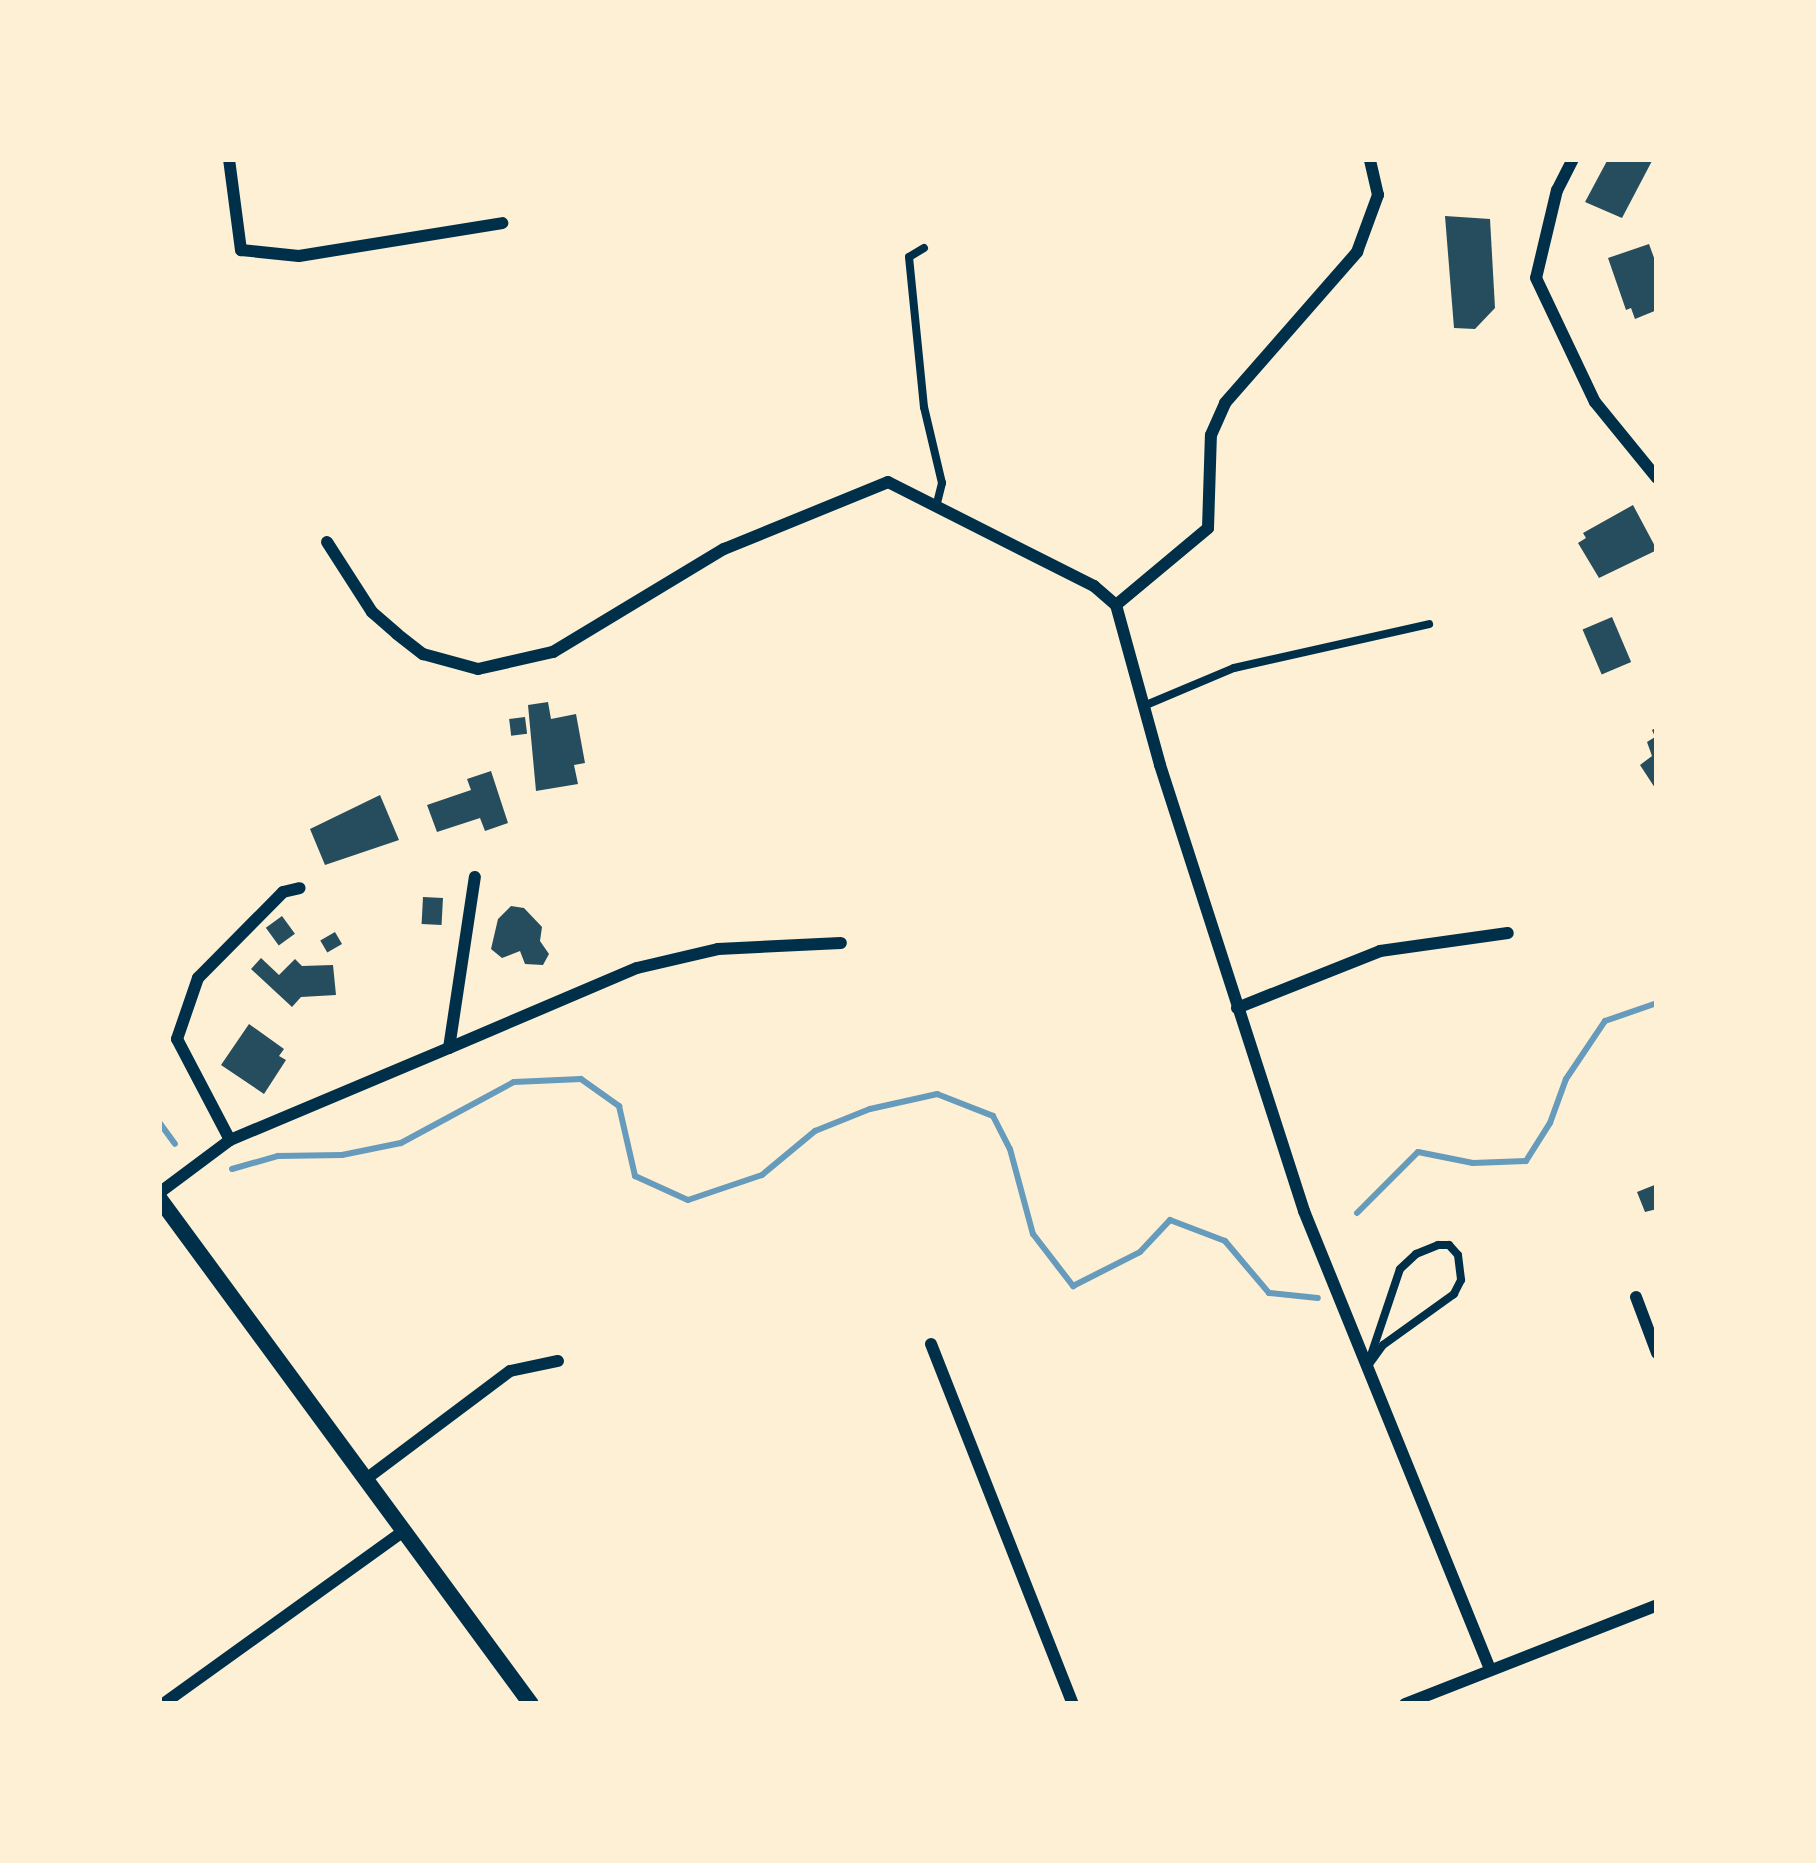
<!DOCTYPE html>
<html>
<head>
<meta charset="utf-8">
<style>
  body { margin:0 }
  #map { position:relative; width:1816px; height:1863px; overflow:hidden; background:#fdf0d5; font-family:"Work Sans",sans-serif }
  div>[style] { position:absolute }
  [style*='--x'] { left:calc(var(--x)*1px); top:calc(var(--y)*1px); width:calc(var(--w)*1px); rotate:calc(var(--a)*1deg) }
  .stream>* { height:6px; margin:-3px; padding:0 3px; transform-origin:3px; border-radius:3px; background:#669bbc }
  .building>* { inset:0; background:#264d5e; transform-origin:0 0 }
  .service>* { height:8px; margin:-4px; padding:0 4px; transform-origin:4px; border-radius:4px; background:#003049 }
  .minor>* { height:12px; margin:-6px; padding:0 6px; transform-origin:6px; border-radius:6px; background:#003049 }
  .tertiary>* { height:16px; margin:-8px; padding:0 8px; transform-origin:8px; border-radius:8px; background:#003049 }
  span { translate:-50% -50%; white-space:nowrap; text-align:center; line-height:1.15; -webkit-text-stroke:12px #fdf0d5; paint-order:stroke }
  .frame { position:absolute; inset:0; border:162px solid #fdf0d5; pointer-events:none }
</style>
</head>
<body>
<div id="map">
  <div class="stream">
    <div style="--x:159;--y:1122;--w:27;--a:54"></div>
    <div style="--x:232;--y:1169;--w:48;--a:-15.8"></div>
    <div style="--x:278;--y:1156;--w:64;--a:-0.9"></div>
    <div style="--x:342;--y:1155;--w:60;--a:-11.5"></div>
    <div style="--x:401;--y:1143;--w:128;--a:-28.4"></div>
    <div style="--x:514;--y:1082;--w:67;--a:-2.6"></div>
    <div style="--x:581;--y:1079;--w:47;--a:35.4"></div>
    <div style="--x:619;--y:1106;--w:72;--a:77.1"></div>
    <div style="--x:635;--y:1176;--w:58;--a:24.4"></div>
    <div style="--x:688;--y:1200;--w:78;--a:-18.7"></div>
    <div style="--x:762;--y:1175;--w:69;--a:-39.7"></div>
    <div style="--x:815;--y:1131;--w:59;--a:-21.8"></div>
    <div style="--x:870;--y:1109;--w:69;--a:-12.6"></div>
    <div style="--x:937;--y:1094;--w:60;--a:21.4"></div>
    <div style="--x:993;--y:1116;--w:37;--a:63"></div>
    <div style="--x:1010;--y:1149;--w:88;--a:74.9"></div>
    <div style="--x:1033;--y:1234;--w:66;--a:52.4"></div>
    <div style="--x:1073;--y:1286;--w:75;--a:-26.9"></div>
    <div style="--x:1140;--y:1252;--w:44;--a:-46.8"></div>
    <div style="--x:1170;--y:1220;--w:59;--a:20.9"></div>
    <div style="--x:1225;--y:1241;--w:68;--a:49.8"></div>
    <div style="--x:1269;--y:1293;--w:49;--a:5.8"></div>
    <div style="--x:1357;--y:1213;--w:86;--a:-45"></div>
    <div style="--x:1418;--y:1152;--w:56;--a:11.3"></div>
    <div style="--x:1473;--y:1163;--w:53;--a:-2.2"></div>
    <div style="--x:1526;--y:1161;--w:45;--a:-57.7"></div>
    <div style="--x:1550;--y:1123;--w:47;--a:-70"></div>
    <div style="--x:1566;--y:1079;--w:70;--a:-56.1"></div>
    <div style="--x:1605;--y:1021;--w:55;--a:-19.1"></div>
  </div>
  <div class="building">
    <div style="clip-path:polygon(1608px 159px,1653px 159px,1622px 218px,1585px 202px)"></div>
    <div style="clip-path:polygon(1445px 216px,1490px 219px,1495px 308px,1475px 329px,1454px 328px)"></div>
    <div style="clip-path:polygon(1649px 244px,1657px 266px,1657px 310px,1635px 319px,1631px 308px,1626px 310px,1608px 258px)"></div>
    <div style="clip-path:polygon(1633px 505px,1657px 550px,1599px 578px,1578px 543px,1586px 538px,1583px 533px)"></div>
    <div style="left:1612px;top:617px;width:49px;height:32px;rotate:67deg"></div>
    <div style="clip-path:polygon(548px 702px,551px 719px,576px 714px,585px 763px,574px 765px,578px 784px,536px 791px,528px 705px)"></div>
    <div style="left:525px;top:717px;width:17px;height:16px;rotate:83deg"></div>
    <div style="clip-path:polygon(1657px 727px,1657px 791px,1640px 765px,1652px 756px,1647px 742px,1655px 737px,1652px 730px)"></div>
    <div style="clip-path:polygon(491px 771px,508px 823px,485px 831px,480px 818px,437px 832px,427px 805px,471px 790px,467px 779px)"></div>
    <div style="clip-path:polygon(380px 795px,399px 840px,325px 865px,310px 829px)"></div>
    <div style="left:423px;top:897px;width:20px;height:27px;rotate:3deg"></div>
    <div style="clip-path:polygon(511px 906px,524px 908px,542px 927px,540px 941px,549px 954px,543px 965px,525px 964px,520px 951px,502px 958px,491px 949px,498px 919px)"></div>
    <div style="left:282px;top:916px;width:22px;height:20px;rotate:54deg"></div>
    <div style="left:335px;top:932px;width:14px;height:17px;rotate:60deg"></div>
    <div style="clip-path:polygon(261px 958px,279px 975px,295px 959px,302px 966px,333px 965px,336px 995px,301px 997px,292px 1007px,251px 969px)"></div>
    <div style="clip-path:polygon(249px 1024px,284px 1049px,279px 1056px,286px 1060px,264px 1094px,221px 1065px)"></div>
    <div style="clip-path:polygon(1657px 1184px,1657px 1209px,1645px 1212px,1637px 1192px)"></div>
  </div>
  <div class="service">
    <div style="--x:924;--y:248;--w:17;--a:149"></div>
    <div style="--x:909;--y:257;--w:151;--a:84.3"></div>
    <div style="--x:924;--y:407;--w:78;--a:76.7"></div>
    <div style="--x:942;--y:483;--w:25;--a:104"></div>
    <div style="--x:1146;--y:705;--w:95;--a:-22.8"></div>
    <div style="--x:1234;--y:668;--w:200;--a:-12.7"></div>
    <div style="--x:1438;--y:1245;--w:11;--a:0"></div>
    <div style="--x:1449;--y:1245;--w:13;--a:48"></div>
    <div style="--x:1458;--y:1255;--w:25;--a:83"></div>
    <div style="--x:1461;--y:1280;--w:16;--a:117"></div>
    <div style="--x:1454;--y:1294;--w:87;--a:144.3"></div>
    <div style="--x:1383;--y:1345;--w:27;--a:126"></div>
    <div style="--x:1367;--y:1367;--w:103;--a:-71.4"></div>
    <div style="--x:1400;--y:1269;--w:22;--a:-43"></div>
    <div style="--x:1416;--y:1254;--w:24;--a:-22"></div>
  </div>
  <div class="minor">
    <div style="--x:229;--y:159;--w:92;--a:82.5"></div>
    <div style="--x:241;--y:250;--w:58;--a:5.9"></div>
    <div style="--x:299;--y:256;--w:206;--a:-9.2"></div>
    <div style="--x:1573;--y:159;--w:35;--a:117"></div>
    <div style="--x:1557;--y:190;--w:90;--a:103.4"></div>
    <div style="--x:1536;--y:278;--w:137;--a:64.6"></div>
    <div style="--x:1595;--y:402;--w:98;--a:50.8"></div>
    <div style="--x:327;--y:542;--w:83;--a:57.3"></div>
    <div style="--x:372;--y:612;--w:33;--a:41"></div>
    <div style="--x:397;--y:634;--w:33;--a:38"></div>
    <div style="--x:423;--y:654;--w:57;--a:15.3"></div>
    <div style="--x:478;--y:669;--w:77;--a:-12.8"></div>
    <div style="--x:553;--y:652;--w:200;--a:-31.1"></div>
    <div style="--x:724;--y:549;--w:177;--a:-22.2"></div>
    <div style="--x:888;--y:482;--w:231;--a:26.8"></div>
    <div style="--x:1094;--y:586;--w:29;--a:41"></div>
    <div style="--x:1116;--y:605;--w:166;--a:74.6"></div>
    <div style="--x:1160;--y:765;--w:469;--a:72.1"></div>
    <div style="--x:1304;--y:1211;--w:494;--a:67.9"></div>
    <div style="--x:1116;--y:605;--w:120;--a:-39.9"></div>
    <div style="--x:1208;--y:528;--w:93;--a:-88.2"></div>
    <div style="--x:1211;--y:435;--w:35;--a:-66"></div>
    <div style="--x:1225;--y:403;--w:201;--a:-48.8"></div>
    <div style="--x:1357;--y:252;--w:61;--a:-69.8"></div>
    <div style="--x:1378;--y:195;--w:37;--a:-103"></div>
    <div style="--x:1237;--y:1008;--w:154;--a:-21.7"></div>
    <div style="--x:1380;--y:951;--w:129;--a:-8"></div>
    <div style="--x:449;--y:1048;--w:204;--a:-23.1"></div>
    <div style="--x:637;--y:968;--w:83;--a:-13.2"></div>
    <div style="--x:718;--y:949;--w:123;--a:-2.8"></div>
    <div style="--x:230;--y:1140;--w:238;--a:-22.8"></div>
    <div style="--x:449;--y:1048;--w:173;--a:-81.4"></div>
    <div style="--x:159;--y:1193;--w:89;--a:-36.7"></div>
    <div style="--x:230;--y:1140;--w:114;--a:-117.7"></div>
    <div style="--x:177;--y:1039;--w:65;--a:-71"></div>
    <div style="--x:198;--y:978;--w:121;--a:-45.3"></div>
    <div style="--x:283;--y:892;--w:17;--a:-13"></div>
    <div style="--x:1636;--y:1297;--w:60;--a:69.4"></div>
    <div style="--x:931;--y:1344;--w:387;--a:68.5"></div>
    <div style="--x:366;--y:1479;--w:180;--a:-36.9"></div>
    <div style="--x:510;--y:1371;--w:49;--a:-11.8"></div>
    <div style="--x:163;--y:1704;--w:297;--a:-35.7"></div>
    <div style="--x:1405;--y:1704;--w:271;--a:-21.4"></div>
  </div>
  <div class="tertiary">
    <div style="--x:159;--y:1198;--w:628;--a:53.68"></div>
  </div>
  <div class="frame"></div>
</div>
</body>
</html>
